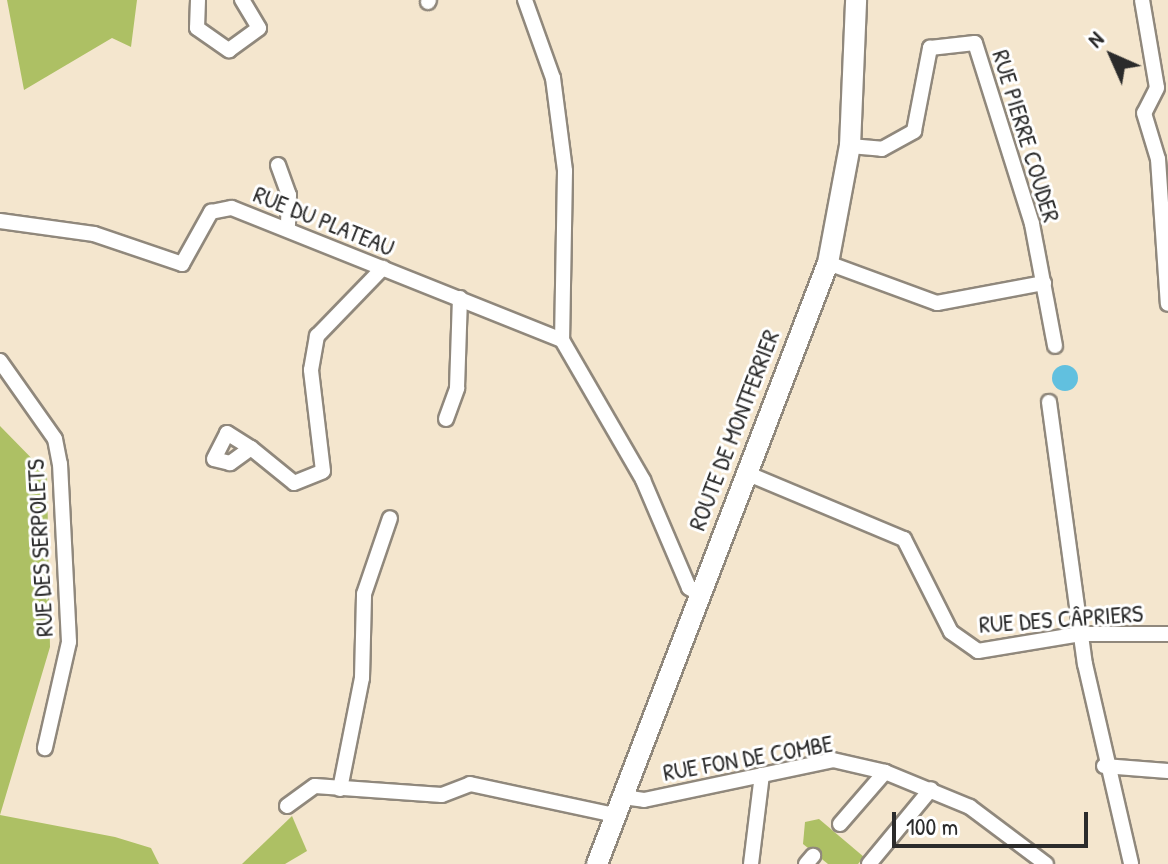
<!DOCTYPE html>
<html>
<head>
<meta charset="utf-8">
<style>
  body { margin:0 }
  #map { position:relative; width:1168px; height:864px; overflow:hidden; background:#f4e6ce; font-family:"Patrick Hand",sans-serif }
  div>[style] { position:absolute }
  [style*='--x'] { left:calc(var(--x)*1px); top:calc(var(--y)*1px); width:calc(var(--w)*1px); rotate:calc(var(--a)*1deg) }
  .green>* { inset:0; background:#adc064 }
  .water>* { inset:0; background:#61c0df }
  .round { border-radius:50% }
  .roads { filter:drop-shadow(2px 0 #90887c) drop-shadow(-2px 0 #90887c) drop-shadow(0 2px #90887c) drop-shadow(0 -2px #90887c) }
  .street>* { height:14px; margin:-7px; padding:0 7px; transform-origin:7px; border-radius:7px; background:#fff }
  .secondary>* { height:20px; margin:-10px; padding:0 10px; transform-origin:10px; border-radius:10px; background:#fff }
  span { translate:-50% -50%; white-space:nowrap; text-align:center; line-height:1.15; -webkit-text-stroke:6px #fff; paint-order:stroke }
  .street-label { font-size:24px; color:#2b2b2b }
  .north { position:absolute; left:1072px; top:16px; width:80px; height:80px; -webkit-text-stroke:6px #fff; paint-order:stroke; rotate:315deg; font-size:22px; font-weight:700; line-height:32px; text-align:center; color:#2b2b2b }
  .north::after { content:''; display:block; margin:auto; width:28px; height:36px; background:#2b2b2b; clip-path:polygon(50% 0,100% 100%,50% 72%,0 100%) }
  .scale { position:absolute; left:892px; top:812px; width:196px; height:36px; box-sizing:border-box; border:4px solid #2b2b2b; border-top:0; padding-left:10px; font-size:24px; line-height:28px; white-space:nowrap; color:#2b2b2b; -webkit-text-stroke:6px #fff; paint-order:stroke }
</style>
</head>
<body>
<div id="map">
  <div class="green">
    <div style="clip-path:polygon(7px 0,137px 0,131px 47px,112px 38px,24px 90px)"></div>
    <div style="clip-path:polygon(0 426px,47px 474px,50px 647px,0 815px,115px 837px,151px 848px,159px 864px,0 864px)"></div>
    <div style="clip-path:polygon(292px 816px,307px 851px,285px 864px,242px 864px)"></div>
    <div style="clip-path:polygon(819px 819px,864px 857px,858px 864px,828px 864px,803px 844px,805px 822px)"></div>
  </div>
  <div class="water">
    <div class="round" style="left:1052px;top:365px;width:26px;height:26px"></div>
  </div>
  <div class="roads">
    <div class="street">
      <div style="--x:198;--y:0;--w:28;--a:92"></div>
      <div style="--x:197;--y:28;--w:39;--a:35"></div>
      <div style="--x:229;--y:50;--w:37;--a:-36"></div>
      <div style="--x:259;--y:28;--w:33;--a:-121"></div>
      <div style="--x:525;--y:0;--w:83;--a:70.3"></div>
      <div style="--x:553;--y:78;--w:94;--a:82.6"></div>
      <div style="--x:565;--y:171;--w:169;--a:91"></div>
      <div style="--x:562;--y:340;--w:162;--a:59.9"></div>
      <div style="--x:643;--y:480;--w:117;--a:66.9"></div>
      <div style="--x:689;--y:588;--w:10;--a:29"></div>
      <div style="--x:1142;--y:0;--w:89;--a:80.3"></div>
      <div style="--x:1157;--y:88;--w:28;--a:117"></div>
      <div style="--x:1144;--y:113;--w:48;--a:73.1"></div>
      <div style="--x:1158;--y:159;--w:145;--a:86.1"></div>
      <div style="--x:428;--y:2;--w:2;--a:-63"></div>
      <div style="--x:850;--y:146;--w:32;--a:5"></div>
      <div style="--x:882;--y:149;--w:37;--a:-29"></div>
      <div style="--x:914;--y:131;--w:85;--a:-79.1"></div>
      <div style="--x:930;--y:48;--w:45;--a:-6.3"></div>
      <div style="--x:975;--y:43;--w:190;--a:72.5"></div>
      <div style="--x:1032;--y:224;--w:124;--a:79.3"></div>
      <div style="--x:278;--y:165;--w:32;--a:70"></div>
      <div style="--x:289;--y:195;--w:34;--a:92"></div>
      <div style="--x:0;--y:221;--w:95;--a:7.9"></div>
      <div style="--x:94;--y:234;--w:93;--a:18.8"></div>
      <div style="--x:182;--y:264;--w:60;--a:-60.9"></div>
      <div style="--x:211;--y:212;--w:21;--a:-11"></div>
      <div style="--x:232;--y:208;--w:355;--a:21.8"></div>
      <div style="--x:828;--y:263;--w:116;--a:20.2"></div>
      <div style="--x:937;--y:303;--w:109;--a:-10.6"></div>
      <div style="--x:0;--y:361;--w:95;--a:54.8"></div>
      <div style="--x:55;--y:439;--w:25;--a:79"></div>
      <div style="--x:60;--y:464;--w:178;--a:87.1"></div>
      <div style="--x:69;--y:642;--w:109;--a:102.8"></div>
      <div style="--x:1049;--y:402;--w:264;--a:82.2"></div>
      <div style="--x:1085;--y:664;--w:205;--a:77"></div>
      <div style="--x:446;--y:419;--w:33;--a:-70"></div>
      <div style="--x:457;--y:388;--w:90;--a:-88.1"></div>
      <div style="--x:251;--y:448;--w:26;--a:144"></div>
      <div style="--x:230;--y:463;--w:16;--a:-166"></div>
      <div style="--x:214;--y:459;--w:29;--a:-63"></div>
      <div style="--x:227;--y:433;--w:28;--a:32"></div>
      <div style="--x:251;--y:448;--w:55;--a:39.1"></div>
      <div style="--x:294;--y:483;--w:31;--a:-22"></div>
      <div style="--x:323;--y:471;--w:102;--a:-96.8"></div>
      <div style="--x:311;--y:370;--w:35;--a:-80"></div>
      <div style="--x:317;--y:336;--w:95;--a:-45.9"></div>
      <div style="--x:746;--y:473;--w:171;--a:22.7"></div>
      <div style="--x:904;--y:539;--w:104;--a:63.2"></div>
      <div style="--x:951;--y:632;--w:33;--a:35"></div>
      <div style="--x:978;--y:651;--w:104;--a:-9.4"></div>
      <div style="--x:1081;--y:634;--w:87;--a:0"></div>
      <div style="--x:1104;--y:766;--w:64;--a:4.5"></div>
      <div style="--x:340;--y:789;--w:113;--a:-78.8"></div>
      <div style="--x:362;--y:678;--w:84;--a:-88.6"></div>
      <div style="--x:364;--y:594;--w:80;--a:-71.1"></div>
      <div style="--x:623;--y:797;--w:21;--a:8"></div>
      <div style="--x:644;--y:800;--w:193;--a:-11.9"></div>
      <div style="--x:833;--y:760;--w:53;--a:13"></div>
      <div style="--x:885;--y:772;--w:92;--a:22.4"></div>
      <div style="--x:970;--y:807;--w:95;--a:36.9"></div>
      <div style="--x:287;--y:806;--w:34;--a:-36"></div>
      <div style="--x:315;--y:786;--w:127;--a:4.1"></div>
      <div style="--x:442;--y:795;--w:30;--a:-21"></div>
      <div style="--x:470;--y:784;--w:148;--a:12.1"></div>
      <div style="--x:840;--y:824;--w:69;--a:-49.1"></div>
      <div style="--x:751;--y:864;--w:90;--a:-83"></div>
      <div style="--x:806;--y:864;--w:11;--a:-49"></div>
      <div style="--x:869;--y:864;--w:97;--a:-50.4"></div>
    </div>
    <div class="secondary">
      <div style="--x:597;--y:864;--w:644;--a:-68.98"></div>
      <div style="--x:828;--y:263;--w:119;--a:-79.4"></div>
      <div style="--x:850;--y:146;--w:146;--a:-87.6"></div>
    </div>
  </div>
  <div class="street-label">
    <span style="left:1026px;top:136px;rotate:73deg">RUE PIERRE COUDER</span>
    <span style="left:324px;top:221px;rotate:22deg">RUE DU PLATEAU</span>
    <span style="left:734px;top:430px;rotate:-69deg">ROUTE DE MONTFERRIER</span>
    <span style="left:40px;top:548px;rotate:-93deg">RUE DES SERPOLETS</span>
    <span style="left:1061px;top:619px;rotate:-4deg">RUE DES CÂPRIERS</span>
    <span style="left:748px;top:758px;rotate:-10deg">RUE FON DE COMBE</span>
  </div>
  <div class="north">N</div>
  <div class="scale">100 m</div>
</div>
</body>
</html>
